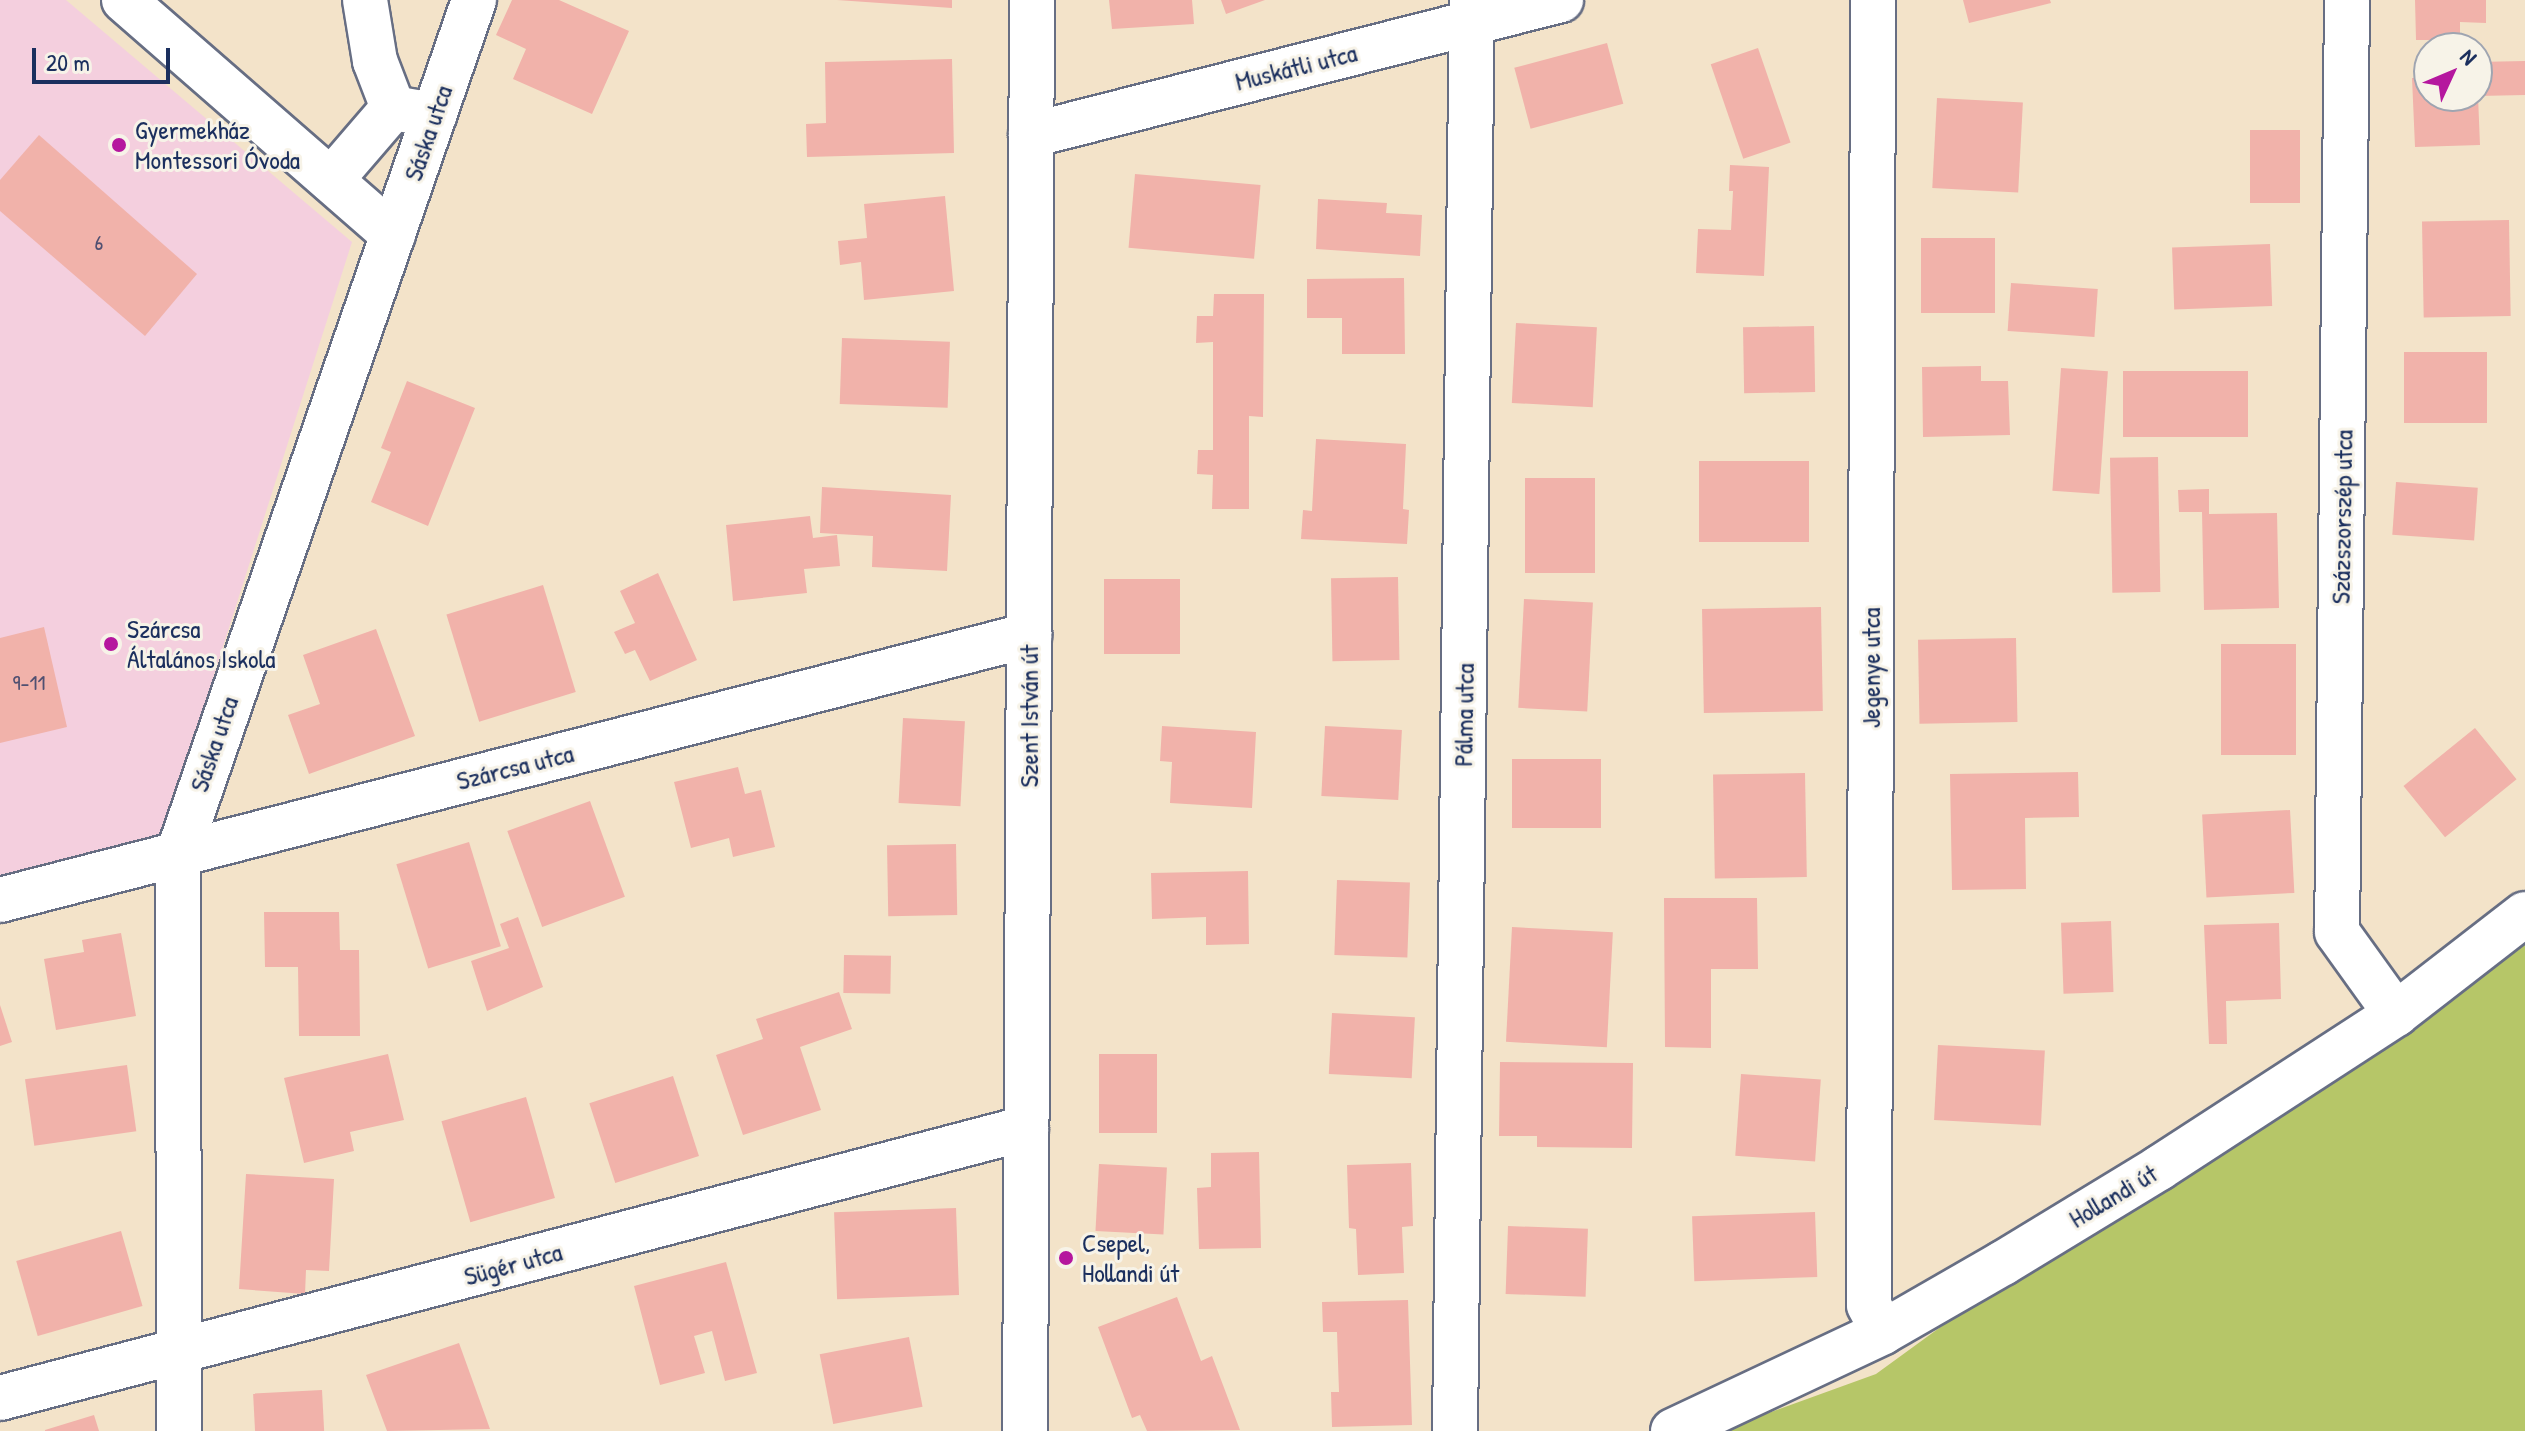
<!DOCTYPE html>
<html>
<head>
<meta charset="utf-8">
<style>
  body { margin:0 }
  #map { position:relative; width:2525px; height:1431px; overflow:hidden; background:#f3e3c9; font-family:"Patrick Hand",sans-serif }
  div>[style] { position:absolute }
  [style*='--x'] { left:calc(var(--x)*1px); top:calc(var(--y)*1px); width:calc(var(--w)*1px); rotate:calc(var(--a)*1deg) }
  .built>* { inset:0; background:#f4cfde }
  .green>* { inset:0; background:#b6c668 }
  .building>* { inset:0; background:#f1b2aa; transform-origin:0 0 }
  .roads { filter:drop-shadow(2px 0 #676e83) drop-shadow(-2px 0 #676e83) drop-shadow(0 2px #676e83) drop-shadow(0 -2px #676e83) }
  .minor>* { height:44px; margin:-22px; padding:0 22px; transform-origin:22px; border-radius:22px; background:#fff }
  .tertiary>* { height:44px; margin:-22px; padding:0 22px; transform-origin:22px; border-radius:22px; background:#fff }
  .dots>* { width:22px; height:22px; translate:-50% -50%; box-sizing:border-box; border:4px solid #f7f3e8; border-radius:50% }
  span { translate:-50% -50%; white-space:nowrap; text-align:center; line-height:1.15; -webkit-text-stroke:6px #f7f3e8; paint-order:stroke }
  .number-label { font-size:22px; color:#505071 }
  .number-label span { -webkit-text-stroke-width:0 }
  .street-label { font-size:26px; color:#1b2f5e }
  .poi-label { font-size:26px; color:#1b2f5e }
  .left { translate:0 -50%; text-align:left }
  .north { position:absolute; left:2413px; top:32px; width:80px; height:80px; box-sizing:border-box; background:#f7f3e8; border:2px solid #9fa5b1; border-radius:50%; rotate:46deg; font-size:22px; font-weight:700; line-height:32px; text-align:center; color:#1b2f5e }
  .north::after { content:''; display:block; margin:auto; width:28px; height:36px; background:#b5179e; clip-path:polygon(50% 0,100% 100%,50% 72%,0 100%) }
  .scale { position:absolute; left:32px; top:48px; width:138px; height:36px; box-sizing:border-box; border:4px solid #1b2f5e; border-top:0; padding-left:10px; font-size:24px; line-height:28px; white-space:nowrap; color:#1b2f5e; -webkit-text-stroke:6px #f7f3e8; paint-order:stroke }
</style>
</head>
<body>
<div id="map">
  <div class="built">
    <div style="clip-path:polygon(0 0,66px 0,352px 242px,159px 847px,0 889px)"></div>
  </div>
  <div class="green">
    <div style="clip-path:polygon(2525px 914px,2525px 1431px,1719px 1431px,1876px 1374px,2159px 1168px)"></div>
  </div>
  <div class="building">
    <div style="clip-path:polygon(512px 0,559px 0,629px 31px,592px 114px,513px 79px,526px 49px,496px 35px)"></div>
    <div style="clip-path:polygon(837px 0,952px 0,952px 8px)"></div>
    <div style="clip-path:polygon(1109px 0,1192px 0,1194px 24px,1112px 29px)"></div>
    <div style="clip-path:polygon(1221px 0,1265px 0,1226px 14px)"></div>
    <div style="clip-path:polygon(1963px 0,2050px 0,2051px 3px,1969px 23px)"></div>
    <div style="clip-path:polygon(2415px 0,2486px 0,2486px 23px,2460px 22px,2460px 40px,2416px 40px)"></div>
    <div style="left:1607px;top:43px;width:63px;height:96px;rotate:75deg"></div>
    <div style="left:1758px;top:48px;width:100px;height:50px;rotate:71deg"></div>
    <div style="clip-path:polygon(952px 59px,954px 153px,807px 157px,806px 124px,826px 123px,825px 62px)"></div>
    <div style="clip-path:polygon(2525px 61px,2525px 95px,2478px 96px,2480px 145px,2415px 147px,2412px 78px,2429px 78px,2429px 96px,2477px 96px,2477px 62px)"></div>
    <div style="left:1937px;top:98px;width:86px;height:90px;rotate:3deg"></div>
    <div style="left:2250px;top:130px;width:50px;height:73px"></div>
    <div style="clip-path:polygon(39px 135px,197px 274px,145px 336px,0 211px,0 180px)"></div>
    <div style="clip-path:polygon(1730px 165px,1769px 167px,1764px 276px,1696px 273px,1698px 229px,1731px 230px,1733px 191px,1729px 191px)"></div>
    <div style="left:1135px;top:174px;width:126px;height:74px;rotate:5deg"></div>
    <div style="clip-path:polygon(945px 196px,954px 291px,864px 300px,861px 262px,840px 265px,838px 241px,867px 238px,864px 204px)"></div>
    <div style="clip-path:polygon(1318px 199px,1387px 203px,1386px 213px,1422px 215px,1420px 256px,1316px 249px)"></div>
    <div style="left:2509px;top:220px;width:96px;height:87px;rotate:89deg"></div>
    <div style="left:1921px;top:238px;width:74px;height:75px"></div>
    <div style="left:2270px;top:244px;width:62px;height:98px;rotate:88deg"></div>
    <div style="clip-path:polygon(1404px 278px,1405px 354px,1342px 354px,1342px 318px,1307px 318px,1307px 279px)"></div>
    <div style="left:2011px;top:283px;width:87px;height:48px;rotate:4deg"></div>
    <div style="clip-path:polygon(1214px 294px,1264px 294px,1263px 417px,1249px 416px,1249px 509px,1212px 509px,1213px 475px,1197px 474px,1198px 450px,1213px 450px,1213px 342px,1196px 343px,1197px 316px,1213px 316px)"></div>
    <div style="left:1516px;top:323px;width:81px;height:80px;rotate:3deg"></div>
    <div style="left:1814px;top:326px;width:66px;height:71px;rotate:89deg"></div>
    <div style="left:842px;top:338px;width:108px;height:66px;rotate:2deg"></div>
    <div style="left:2404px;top:352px;width:83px;height:71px"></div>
    <div style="clip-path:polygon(1981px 366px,1981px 381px,2008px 381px,2010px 435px,1923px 437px,1922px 367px)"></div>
    <div style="left:2061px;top:368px;width:47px;height:123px;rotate:4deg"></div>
    <div style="left:2123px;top:371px;width:125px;height:66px"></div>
    <div style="clip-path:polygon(407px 381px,475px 408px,428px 526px,371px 502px,391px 452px,381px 448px)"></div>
    <div style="clip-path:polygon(1316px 439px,1406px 444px,1403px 509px,1409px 510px,1407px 544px,1301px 539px,1303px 510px,1312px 511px)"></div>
    <div style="left:2158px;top:457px;width:135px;height:48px;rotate:89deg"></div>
    <div style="left:1809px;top:461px;width:81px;height:110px;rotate:90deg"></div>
    <div style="left:1525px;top:478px;width:70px;height:95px"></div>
    <div style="left:2396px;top:482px;width:82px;height:53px;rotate:4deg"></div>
    <div style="clip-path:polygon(822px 487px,951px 495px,947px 571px,872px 567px,873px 536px,820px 533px)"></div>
    <div style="clip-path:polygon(2209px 489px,2209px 514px,2277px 513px,2279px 608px,2204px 610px,2202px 512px,2179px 512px,2178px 490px)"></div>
    <div style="clip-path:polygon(810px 516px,813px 538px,837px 535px,840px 566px,804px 569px,807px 593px,733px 601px,726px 525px)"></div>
    <div style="clip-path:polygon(658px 573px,697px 660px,650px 681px,635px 650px,625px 654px,614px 632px,635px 623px,620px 591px)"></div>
    <div style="left:1398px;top:577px;width:83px;height:67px;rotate:89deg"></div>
    <div style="left:1104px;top:579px;width:76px;height:75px"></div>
    <div style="left:543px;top:585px;width:112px;height:101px;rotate:73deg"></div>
    <div style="left:1524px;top:599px;width:69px;height:109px;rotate:3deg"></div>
    <div style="left:1821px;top:607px;width:104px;height:119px;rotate:89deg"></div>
    <div style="clip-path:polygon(44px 627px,67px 727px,0 743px,0 638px)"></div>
    <div style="clip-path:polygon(376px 629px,415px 736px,309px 774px,288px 715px,320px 704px,303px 655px)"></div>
    <div style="left:2016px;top:638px;width:84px;height:98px;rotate:89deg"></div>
    <div style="left:2221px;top:644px;width:75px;height:111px"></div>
    <div style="left:903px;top:718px;width:62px;height:85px;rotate:3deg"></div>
    <div style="clip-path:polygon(1162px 726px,1256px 732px,1252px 808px,1170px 803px,1172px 762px,1160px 761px)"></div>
    <div style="left:1325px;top:726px;width:77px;height:70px;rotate:3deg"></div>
    <div style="left:2475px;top:728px;width:66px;height:92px;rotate:51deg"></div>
    <div style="left:1512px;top:759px;width:89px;height:69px"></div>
    <div style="clip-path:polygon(738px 767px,745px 794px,761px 790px,775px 847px,733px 857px,729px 838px,691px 848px,674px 782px)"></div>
    <div style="clip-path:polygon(2078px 772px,2079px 817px,2025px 818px,2026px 889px,1952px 890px,1950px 774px)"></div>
    <div style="left:1805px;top:773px;width:104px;height:92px;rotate:89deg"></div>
    <div style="left:590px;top:801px;width:102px;height:88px;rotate:70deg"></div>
    <div style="left:2290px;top:810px;width:83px;height:88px;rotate:87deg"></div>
    <div style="left:469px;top:842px;width:109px;height:76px;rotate:73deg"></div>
    <div style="left:956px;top:844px;width:71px;height:69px;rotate:89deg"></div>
    <div style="clip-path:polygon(1248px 871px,1249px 944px,1206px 945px,1206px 917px,1152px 919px,1151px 873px)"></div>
    <div style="left:1337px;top:880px;width:73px;height:75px;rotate:2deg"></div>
    <div style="clip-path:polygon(1664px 898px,1757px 898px,1758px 969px,1711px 969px,1711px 1048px,1665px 1047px)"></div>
    <div style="clip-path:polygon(264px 912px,339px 912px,340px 950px,359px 950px,360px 1036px,299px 1036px,298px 967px,265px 967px)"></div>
    <div style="clip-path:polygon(518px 917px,543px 987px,487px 1011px,471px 961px,509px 948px,500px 924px)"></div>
    <div style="left:2111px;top:921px;width:71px;height:50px;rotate:88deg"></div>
    <div style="clip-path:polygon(2279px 923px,2281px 999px,2226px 1001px,2227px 1044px,2209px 1044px,2204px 925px)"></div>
    <div style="left:1512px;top:927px;width:101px;height:115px;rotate:3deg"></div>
    <div style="clip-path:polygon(121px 933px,136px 1016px,56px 1030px,44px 959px,84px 952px,82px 940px)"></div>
    <div style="left:844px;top:955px;width:47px;height:38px;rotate:1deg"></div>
    <div style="clip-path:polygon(839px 992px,852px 1029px,800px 1047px,821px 1110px,743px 1135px,716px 1055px,763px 1039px,756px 1019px)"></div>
    <div style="clip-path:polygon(0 1005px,12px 1042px,0 1046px)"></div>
    <div style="left:1332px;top:1013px;width:83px;height:61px;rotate:3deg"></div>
    <div style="left:1938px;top:1045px;width:107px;height:75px;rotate:3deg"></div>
    <div style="clip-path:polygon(388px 1054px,404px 1120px,350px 1132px,354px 1151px,304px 1163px,284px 1078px)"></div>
    <div style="left:1099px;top:1054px;width:58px;height:79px"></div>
    <div style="clip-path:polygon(1500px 1062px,1633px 1063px,1632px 1148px,1537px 1147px,1537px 1136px,1499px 1136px)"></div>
    <div style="left:127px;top:1065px;width:67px;height:103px;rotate:82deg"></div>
    <div style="left:1741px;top:1074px;width:80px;height:82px;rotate:4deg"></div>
    <div style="left:673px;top:1076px;width:84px;height:88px;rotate:72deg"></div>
    <div style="left:526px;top:1097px;width:105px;height:88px;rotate:74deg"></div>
    <div style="clip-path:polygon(1259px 1152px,1261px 1248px,1199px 1249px,1197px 1188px,1211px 1187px,1211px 1153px)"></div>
    <div style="clip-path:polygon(1411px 1163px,1413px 1226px,1402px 1227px,1404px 1273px,1358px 1275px,1356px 1229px,1349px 1228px,1347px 1165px)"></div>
    <div style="left:1099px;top:1164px;width:68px;height:67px;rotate:3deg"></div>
    <div style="clip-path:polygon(246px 1174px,334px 1179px,329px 1271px,306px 1270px,305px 1294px,239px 1289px)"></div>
    <div style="left:956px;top:1208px;width:87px;height:122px;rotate:88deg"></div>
    <div style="left:1815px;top:1212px;width:65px;height:123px;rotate:88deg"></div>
    <div style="left:1508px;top:1226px;width:80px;height:68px;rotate:2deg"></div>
    <div style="left:121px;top:1231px;width:78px;height:109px;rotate:74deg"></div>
    <div style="clip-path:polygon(726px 1262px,757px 1373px,725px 1381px,712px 1331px,694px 1336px,705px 1373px,660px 1385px,634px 1286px)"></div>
    <div style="clip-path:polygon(1177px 1297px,1201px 1361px,1212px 1356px,1240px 1430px,1147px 1431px,1140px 1415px,1132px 1418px,1098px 1327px)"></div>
    <div style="clip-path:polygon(1408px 1300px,1412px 1425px,1332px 1427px,1331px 1392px,1339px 1392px,1337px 1332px,1323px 1332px,1322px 1302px)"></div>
    <div style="left:909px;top:1337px;width:71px;height:91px;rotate:79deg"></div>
    <div style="clip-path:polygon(459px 1343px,490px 1429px,387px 1431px,366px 1375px)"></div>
    <div style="left:322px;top:1390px;width:41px;height:69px;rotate:87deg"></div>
    <div style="clip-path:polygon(94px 1415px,99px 1431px,45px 1431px,45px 1430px)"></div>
  </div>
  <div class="roads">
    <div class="minor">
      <div style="--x:124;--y:0;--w:357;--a:41.1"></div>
      <div style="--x:365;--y:0;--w:62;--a:80.7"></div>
      <div style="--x:375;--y:61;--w:50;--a:69"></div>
      <div style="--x:393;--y:108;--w:42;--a:9.7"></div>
      <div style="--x:1873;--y:0;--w:1305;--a:90.18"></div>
      <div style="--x:1869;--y:1305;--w:30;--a:63"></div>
      <div style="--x:2347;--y:0;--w:932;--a:90.61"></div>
      <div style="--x:2337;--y:932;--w:101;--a:54.3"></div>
      <div style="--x:1031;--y:135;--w:547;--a:-14.29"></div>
      <div style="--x:331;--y:180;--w:95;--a:-49.3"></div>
      <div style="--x:0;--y:900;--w:1063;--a:-14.44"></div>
      <div style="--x:0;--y:1398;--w:1061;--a:-14.74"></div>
      <div style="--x:179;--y:1431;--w:577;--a:-90.1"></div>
      <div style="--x:178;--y:854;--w:904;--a:-70.88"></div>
      <div style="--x:1455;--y:1431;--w:1431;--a:-89.32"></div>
    </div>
    <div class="tertiary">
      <div style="--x:1025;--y:1431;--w:1431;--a:-89.72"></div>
      <div style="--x:1673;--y:1431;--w:232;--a:-25.2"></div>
      <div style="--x:1883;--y:1332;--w:138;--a:-29.9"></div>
      <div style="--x:2003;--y:1263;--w:183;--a:-31.3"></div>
      <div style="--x:2159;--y:1168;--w:283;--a:-33"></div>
      <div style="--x:2396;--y:1014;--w:163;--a:-37.8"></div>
    </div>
  </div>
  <div class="dots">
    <div style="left:119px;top:145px;background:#b5179e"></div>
    <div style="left:111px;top:644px;background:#b5179e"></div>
    <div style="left:1066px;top:1258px;background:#b5179e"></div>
  </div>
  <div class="number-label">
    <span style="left:99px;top:243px">6</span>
    <span style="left:29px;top:683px">9-11</span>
  </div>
  <div class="street-label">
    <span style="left:1296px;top:67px;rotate:-14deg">Muskátli utca</span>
    <span style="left:428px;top:133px;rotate:-71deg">Sáska utca</span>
    <span style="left:2342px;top:517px;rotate:-89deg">Százszorszép utca</span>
    <span style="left:1871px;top:668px;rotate:-90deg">Jegenye utca</span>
    <span style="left:1464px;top:715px;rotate:-89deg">Pálma utca</span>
    <span style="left:1029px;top:716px;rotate:-90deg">Szent István út</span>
    <span style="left:214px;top:744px;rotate:-71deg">Sáska utca</span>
    <span style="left:515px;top:767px;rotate:-14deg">Szárcsa utca</span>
    <span style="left:2113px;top:1196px;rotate:-31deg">Hollandi út</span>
    <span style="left:513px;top:1264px;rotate:-15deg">Sügér utca</span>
  </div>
  <div class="poi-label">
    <span class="left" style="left:135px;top:145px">Gyermekház<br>Montessori Óvoda</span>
    <span class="left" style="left:127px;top:644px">Szárcsa<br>Általános Iskola</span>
    <span class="left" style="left:1082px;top:1258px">Csepel,<br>Hollandi út</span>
  </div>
  <div class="north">N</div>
  <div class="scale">20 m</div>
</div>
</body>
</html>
